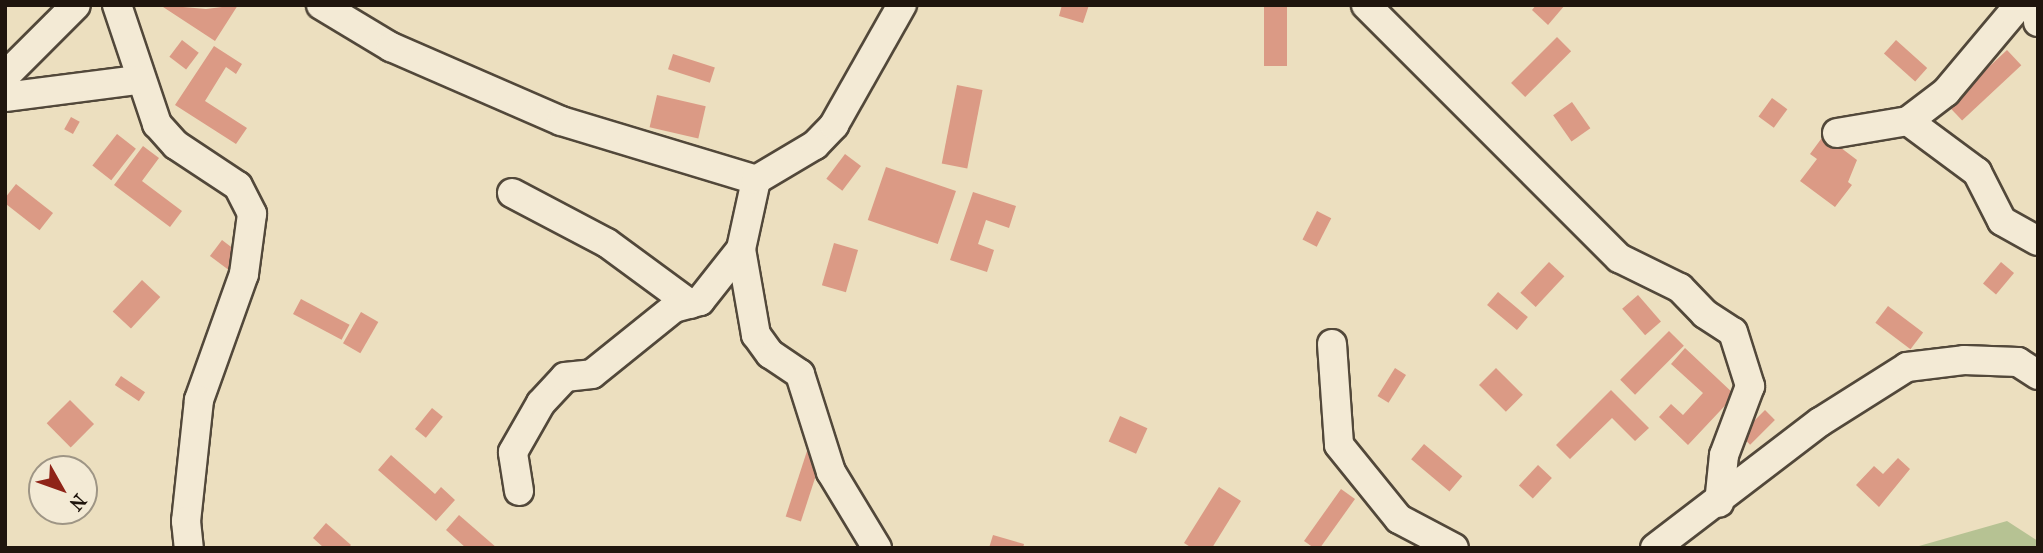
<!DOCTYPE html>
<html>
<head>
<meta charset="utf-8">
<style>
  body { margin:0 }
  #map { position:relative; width:2043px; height:553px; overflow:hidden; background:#ecdfbf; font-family:"IM FELL French Canon",serif }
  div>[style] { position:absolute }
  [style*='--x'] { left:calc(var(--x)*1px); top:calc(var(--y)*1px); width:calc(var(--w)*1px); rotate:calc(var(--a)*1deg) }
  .green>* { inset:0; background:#b6c293 }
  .building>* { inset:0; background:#db9a85; transform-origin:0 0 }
  .roads { filter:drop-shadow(2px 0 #52483a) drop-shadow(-2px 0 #52483a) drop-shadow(0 2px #52483a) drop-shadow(0 -2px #52483a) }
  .minor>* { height:28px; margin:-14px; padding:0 14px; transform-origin:14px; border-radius:14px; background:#f3ead5 }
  span { translate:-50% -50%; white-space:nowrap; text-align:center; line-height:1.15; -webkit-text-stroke:7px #f3ead5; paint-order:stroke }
  .frame { position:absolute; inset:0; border:7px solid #1f150d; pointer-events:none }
  .north { position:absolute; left:28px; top:455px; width:70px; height:70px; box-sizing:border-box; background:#f3ead5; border:2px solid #9e9585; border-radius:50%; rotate:130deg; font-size:19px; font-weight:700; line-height:28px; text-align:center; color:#1f150d }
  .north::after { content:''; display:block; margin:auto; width:24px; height:32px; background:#8f2418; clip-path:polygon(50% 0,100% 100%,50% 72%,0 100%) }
</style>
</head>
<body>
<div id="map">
  <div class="green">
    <div style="clip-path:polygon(2007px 521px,2038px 541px,2038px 548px,1912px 548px)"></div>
  </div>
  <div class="building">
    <div style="clip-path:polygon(160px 5px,206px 9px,238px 5px,215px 41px)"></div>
    <div style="clip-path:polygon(1062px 5px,1089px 5px,1083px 23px,1059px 16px)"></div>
    <div style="left:1264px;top:5px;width:23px;height:61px"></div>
    <div style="clip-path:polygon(1536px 5px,1565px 5px,1548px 25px,1532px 10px)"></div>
    <div style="left:1557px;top:37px;width:20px;height:65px;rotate:45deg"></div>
    <div style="left:182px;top:40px;width:21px;height:21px;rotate:37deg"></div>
    <div style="left:1896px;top:40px;width:42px;height:18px;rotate:42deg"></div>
    <div style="clip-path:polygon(214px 46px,242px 64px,236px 74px,226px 67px,205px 101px,247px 128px,236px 144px,175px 105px)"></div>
    <div style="left:2007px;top:50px;width:21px;height:81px;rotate:47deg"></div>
    <div style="left:673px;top:54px;width:44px;height:16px;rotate:18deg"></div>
    <div style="left:957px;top:85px;width:26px;height:80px;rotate:11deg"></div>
    <div style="left:657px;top:95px;width:50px;height:33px;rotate:13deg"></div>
    <div style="left:1772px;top:98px;width:19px;height:23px;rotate:36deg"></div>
    <div style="left:1572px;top:102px;width:32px;height:23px;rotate:55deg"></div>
    <div style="left:71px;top:117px;width:10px;height:14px;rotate:29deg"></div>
    <div style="left:117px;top:134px;width:24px;height:40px;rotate:38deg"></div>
    <div style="clip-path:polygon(1824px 135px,1857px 160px,1848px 182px,1852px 185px,1835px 207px,1800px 181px,1817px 159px,1810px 154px)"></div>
    <div style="clip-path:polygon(143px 146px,159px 158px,142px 181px,182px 211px,170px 227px,114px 185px)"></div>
    <div style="left:845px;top:154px;width:20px;height:31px;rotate:37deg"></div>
    <div style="left:886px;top:167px;width:74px;height:56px;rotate:19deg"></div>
    <div style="left:16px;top:184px;width:47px;height:22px;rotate:38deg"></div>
    <div style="clip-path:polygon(973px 192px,1016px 206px,1009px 228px,986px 220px,978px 244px,994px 250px,987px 272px,950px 260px)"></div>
    <div style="left:1317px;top:211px;width:16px;height:32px;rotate:27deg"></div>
    <div style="left:222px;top:240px;width:26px;height:20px;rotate:37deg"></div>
    <div style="left:834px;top:243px;width:25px;height:44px;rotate:16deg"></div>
    <div style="left:1549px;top:262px;width:21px;height:42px;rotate:43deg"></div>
    <div style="left:2001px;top:262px;width:17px;height:28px;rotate:40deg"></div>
    <div style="left:142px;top:280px;width:25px;height:43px;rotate:43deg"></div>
    <div style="left:1498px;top:292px;width:39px;height:17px;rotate:40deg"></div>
    <div style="left:1638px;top:295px;width:35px;height:21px;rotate:49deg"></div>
    <div style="left:301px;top:299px;width:55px;height:17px;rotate:28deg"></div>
    <div style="left:1888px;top:306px;width:44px;height:21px;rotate:37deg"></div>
    <div style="left:361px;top:312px;width:20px;height:36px;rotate:30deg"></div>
    <div style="left:1669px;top:331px;width:21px;height:69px;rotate:45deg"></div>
    <div style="clip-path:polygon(1685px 348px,1735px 395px,1688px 445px,1659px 417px,1671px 404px,1683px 415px,1703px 393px,1671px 364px)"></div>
    <div style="left:1395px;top:368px;width:13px;height:33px;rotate:32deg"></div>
    <div style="left:1496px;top:368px;width:38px;height:24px;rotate:45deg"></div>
    <div style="left:121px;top:376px;width:29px;height:11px;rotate:34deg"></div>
    <div style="clip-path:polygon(1611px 390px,1649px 428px,1635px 441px,1612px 418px,1570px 459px,1556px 445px)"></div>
    <div style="left:70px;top:400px;width:34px;height:33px;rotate:45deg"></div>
    <div style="left:432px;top:408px;width:14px;height:27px;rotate:39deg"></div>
    <div style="left:1765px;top:410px;width:14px;height:35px;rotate:45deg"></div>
    <div style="left:1120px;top:416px;width:30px;height:28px;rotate:24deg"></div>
    <div style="left:1424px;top:444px;width:50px;height:20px;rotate:40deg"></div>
    <div style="left:807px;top:451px;width:16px;height:69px;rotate:18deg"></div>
    <div style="clip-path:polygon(391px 455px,435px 494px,441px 487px,455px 500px,436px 521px,378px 470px)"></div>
    <div style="clip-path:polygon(1898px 458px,1910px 469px,1879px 507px,1856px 485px,1874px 466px,1883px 474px)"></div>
    <div style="left:1538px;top:465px;width:19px;height:28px;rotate:43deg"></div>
    <div style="clip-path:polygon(1219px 487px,1241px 501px,1212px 548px,1192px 548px,1184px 543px)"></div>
    <div style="clip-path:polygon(1341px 489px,1355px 499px,1320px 548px,1314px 548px,1304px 541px)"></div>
    <div style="clip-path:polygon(459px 515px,497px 548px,466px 548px,446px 530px)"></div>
    <div style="clip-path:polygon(326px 523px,351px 545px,348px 548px,324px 548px,313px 538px)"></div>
    <div style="clip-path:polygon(993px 535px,1024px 544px,1023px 548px,989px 548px)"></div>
  </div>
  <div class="roads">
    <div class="minor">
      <div style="--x:117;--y:5;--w:126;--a:71.4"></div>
      <div style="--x:157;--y:124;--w:28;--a:48"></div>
      <div style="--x:176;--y:145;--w:74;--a:33.5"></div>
      <div style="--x:238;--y:186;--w:31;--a:63"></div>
      <div style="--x:252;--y:214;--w:61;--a:97.6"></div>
      <div style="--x:244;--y:274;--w:134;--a:109.7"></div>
      <div style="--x:199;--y:400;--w:122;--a:96.1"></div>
      <div style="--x:186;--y:521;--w:27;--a:84"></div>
      <div style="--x:321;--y:5;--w:82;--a:31"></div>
      <div style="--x:391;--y:47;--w:185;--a:23.5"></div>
      <div style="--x:561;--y:121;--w:204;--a:16.8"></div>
      <div style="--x:1366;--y:5;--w:358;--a:45"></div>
      <div style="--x:1619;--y:258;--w:68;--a:26.2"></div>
      <div style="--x:1680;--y:288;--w:36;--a:46"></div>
      <div style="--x:1705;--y:314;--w:33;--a:33"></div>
      <div style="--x:1733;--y:332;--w:57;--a:72.5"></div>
      <div style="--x:1750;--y:386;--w:74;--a:110.6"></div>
      <div style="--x:1724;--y:455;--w:48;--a:95.9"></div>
      <div style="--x:2038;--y:10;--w:12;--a:90"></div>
      <div style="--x:5;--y:76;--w:100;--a:-45"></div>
      <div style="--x:5;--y:97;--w:134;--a:-7.3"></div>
      <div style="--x:1908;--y:121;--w:86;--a:36.5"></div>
      <div style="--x:1977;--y:172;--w:55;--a:63"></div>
      <div style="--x:2002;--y:221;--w:41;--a:29.1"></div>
      <div style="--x:1837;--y:133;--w:72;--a:-9.6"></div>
      <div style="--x:1908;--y:121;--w:48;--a:-37.3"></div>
      <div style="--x:1946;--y:92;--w:114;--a:-50"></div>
      <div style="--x:512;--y:193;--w:107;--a:27.8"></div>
      <div style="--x:607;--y:243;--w:103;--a:36.3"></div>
      <div style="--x:1332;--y:344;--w:101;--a:86"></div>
      <div style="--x:1339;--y:445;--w:95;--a:51"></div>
      <div style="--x:1399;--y:519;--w:62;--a:27.8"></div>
      <div style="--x:519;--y:491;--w:39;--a:-99"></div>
      <div style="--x:513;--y:452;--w:56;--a:-60.3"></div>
      <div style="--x:541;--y:403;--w:35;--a:-47"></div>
      <div style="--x:565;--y:377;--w:27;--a:-6"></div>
      <div style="--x:592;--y:374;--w:105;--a:-38.8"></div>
      <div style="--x:674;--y:308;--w:27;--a:-15"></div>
      <div style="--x:700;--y:301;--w:66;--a:-51.7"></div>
      <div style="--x:877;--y:548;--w:89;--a:-121.2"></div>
      <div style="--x:831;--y:472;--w:103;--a:-107.6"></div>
      <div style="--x:800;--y:374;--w:36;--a:-146"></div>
      <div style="--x:770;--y:354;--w:24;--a:-126"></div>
      <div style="--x:756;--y:335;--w:87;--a:-99.9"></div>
      <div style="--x:741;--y:249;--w:71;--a:-77.7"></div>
      <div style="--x:756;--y:180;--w:69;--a:-30.7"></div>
      <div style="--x:815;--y:145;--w:28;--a:-46"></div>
      <div style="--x:834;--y:125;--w:138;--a:-60.5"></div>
      <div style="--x:1655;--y:548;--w:208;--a:-37.4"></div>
      <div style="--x:1820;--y:422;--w:103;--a:-32.3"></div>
      <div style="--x:1907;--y:367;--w:57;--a:-7"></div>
      <div style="--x:1964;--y:360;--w:54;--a:2.1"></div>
      <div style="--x:2018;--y:362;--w:24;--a:33"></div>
    </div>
  </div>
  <div class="frame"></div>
  <div class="north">N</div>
</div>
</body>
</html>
